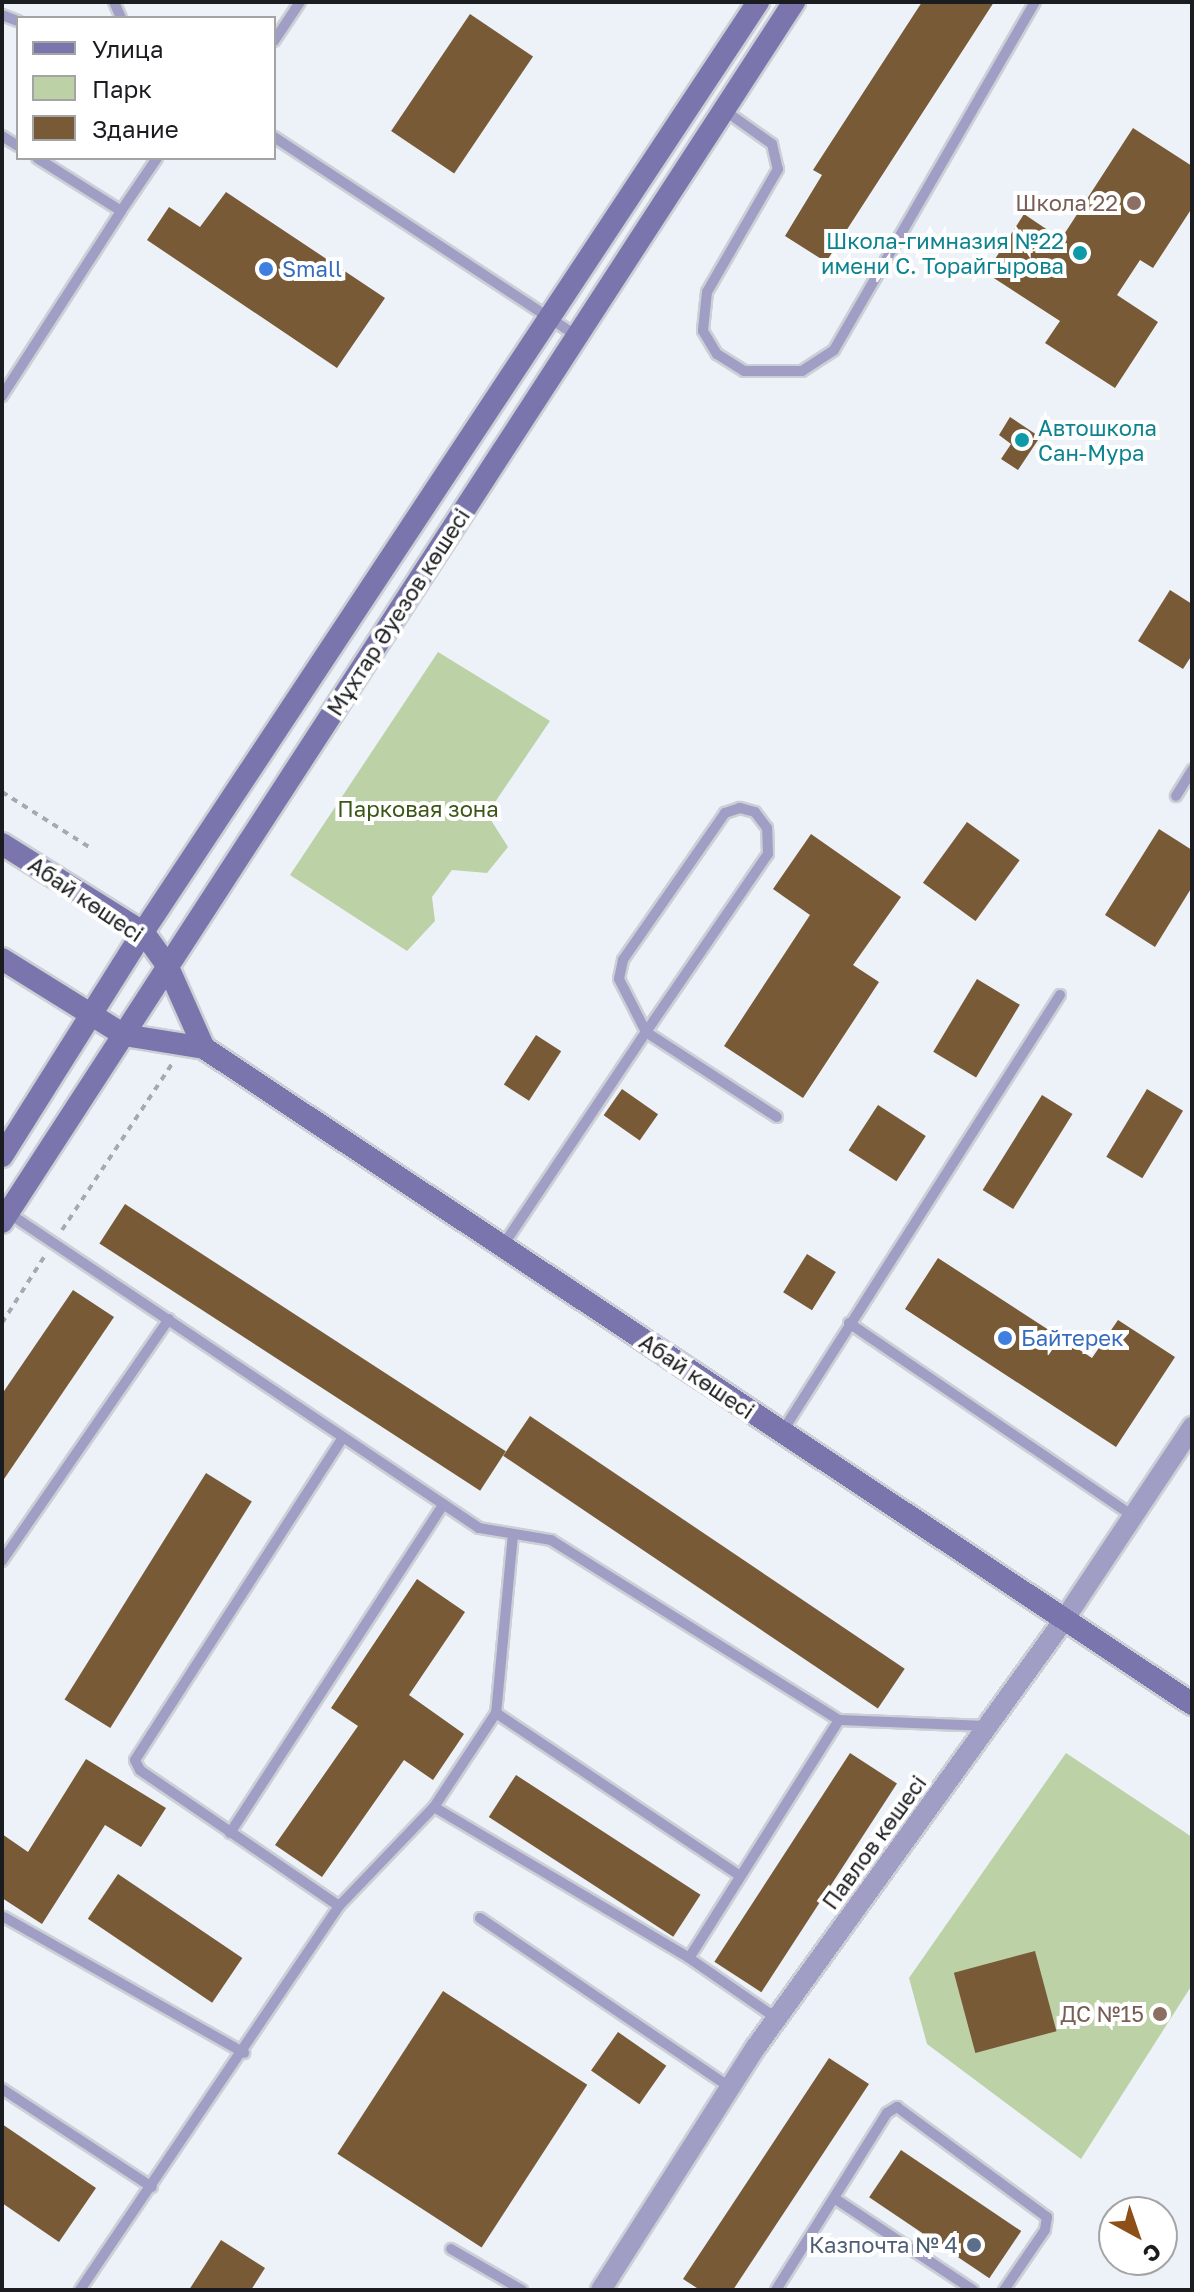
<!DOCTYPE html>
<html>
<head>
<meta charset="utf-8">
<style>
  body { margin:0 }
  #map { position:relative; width:1194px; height:2292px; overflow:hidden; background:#edf2f9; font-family:"Golos Text",sans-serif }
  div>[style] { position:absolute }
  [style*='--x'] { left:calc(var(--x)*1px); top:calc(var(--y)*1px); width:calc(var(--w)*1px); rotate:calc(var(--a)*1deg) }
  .green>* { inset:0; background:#bdd1a6 }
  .building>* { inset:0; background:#785a37; transform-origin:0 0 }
  .path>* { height:4px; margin-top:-2px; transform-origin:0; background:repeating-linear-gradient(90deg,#a6aaaf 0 6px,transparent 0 12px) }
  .roads { filter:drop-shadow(2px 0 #cbd0d6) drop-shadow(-2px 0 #cbd0d6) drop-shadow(0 2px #cbd0d6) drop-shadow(0 -2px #cbd0d6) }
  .service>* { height:10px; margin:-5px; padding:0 5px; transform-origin:5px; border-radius:5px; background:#a19ec5 }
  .minor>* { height:20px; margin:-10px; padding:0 10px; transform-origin:10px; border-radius:10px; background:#a19ec5 }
  .secondary>* { height:22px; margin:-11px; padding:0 11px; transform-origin:11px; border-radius:11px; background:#7b75ad }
  .dots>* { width:22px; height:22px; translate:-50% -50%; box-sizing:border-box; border:4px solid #fff; border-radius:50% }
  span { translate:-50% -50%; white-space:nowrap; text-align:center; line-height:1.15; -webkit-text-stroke:8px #fff; paint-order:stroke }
  .education-label { font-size:22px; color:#785e54 }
  .right { translate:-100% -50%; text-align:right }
  .culture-label { font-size:22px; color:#0d838f }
  .left { translate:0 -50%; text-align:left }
  .shop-label { font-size:22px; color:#366cbe }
  .street-label { font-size:22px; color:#1b1c1f }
  .park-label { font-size:22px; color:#3d5616 }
  .service-label { font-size:22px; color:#4e5e75 }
  .frame { position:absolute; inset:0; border:4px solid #1b1c1f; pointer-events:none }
  .legend { position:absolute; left:16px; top:16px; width:260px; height:144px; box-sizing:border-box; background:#fff; border:2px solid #a4a4a5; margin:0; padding:10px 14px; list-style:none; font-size:24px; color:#1b1c1f }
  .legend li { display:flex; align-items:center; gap:16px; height:40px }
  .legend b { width:40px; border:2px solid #a4a4a5 }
  .north { position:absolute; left:1098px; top:2196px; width:80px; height:80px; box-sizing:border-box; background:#fff; border:2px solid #a4a4a5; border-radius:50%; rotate:140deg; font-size:22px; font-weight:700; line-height:32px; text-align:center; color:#1b1c1f }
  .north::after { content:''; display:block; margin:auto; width:28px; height:36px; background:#8e4e17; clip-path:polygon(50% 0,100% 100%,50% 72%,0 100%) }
</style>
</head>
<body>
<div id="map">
  <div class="green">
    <div style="clip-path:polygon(438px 652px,550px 721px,487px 814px,508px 847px,487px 873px,452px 870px,432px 897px,435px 921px,407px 951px,290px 875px)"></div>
    <div style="clip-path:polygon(1066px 1753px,1192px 1837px,1192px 1985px,1081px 2159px,927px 2044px,909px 1978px)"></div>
  </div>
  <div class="building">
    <div style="clip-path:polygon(922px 2px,994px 2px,826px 262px,785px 236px,822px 175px,813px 170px)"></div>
    <div style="left:470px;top:14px;width:76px;height:141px;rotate:34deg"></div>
    <div style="clip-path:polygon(1133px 128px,1192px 166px,1192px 208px,1153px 268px,1140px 260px,1117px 295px,1158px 322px,1115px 388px,1045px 343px,1060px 321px,986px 273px,1024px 214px,1061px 239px)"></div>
    <div style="clip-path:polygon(226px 192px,385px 298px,337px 368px,147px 240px,169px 207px,200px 227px)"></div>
    <div style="clip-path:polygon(1010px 417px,1040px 437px,1018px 470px,1001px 459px,1011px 444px,999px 435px)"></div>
    <div style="clip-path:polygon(1170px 590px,1192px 604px,1192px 655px,1183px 669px,1138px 641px)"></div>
    <div style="left:967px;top:822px;width:65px;height:75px;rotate:36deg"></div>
    <div style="clip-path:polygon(1159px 829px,1192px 850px,1192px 887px,1155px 947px,1105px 915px)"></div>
    <div style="clip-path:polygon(811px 834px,901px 897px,853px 965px,879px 982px,803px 1098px,724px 1046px,810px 915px,773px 889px)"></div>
    <div style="left:977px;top:979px;width:50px;height:85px;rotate:31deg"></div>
    <div style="left:536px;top:1035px;width:30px;height:59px;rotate:33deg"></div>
    <div style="left:622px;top:1089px;width:44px;height:32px;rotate:35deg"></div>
    <div style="left:1147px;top:1089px;width:42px;height:79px;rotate:31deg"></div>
    <div style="left:1042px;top:1095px;width:36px;height:112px;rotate:32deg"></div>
    <div style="left:878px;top:1105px;width:57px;height:54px;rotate:33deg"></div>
    <div style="left:125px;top:1204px;width:454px;height:47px;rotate:33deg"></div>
    <div style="left:807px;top:1254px;width:34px;height:45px;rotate:32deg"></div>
    <div style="clip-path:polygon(938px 1258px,1092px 1358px,1118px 1320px,1175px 1357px,1116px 1447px,905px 1309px)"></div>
    <div style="clip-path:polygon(73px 1290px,114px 1317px,2px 1482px,2px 1394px)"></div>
    <div style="left:530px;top:1416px;width:452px;height:48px;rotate:34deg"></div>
    <div style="left:206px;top:1473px;width:54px;height:267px;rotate:32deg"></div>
    <div style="clip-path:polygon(417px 1579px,465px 1612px,409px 1695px,464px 1734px,433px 1780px,404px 1760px,322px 1877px,275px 1845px,358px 1726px,331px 1708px)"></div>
    <div style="left:850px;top:1753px;width:56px;height:249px;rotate:33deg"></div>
    <div style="clip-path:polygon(86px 1759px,166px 1808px,141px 1847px,105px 1825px,42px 1924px,2px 1898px,2px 1834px,28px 1852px)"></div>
    <div style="left:516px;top:1775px;width:220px;height:50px;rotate:33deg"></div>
    <div style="left:118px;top:1874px;width:150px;height:54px;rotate:34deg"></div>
    <div style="left:1035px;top:1951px;width:83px;height:84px;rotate:75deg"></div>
    <div style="left:443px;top:1991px;width:172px;height:194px;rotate:33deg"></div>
    <div style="left:618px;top:2032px;width:59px;height:47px;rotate:35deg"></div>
    <div style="clip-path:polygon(829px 2058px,869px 2084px,733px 2290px,700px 2290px,683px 2279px)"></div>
    <div style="clip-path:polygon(2px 2124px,96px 2188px,59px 2242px,2px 2203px)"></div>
    <div style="left:901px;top:2150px;width:145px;height:57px;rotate:34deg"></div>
    <div style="clip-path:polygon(221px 2240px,265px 2268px,251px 2290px,189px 2290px)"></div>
  </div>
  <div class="path">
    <div style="--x:2;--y:792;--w:107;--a:32.3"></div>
    <div style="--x:62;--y:1230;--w:199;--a:-56.5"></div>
    <div style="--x:2;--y:1323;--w:78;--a:-57.5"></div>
  </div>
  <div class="roads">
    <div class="service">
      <div style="--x:114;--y:2;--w:17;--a:66"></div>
      <div style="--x:2;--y:15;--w:17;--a:21"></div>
      <div style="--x:274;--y:41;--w:47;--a:-56.3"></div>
      <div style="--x:724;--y:110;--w:59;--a:35.3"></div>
      <div style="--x:772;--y:144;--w:26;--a:77"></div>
      <div style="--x:778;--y:169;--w:142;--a:120"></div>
      <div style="--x:707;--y:292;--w:39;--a:96"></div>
      <div style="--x:703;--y:331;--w:27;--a:59"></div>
      <div style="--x:717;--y:354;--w:32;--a:32"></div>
      <div style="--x:744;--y:371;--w:58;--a:0"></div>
      <div style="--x:802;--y:371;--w:38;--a:-33"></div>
      <div style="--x:834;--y:350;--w:402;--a:-60"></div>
      <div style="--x:2;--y:136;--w:19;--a:32"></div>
      <div style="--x:274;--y:137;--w:363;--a:33.3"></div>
      <div style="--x:37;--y:158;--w:99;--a:32.2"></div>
      <div style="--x:121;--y:211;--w:64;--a:-55.8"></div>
      <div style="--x:2;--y:396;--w:220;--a:-57.2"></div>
      <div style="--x:1176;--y:796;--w:31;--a:-58"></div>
      <div style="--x:7;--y:1212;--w:568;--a:33.8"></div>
      <div style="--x:479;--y:1528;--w:73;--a:9.5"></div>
      <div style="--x:551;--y:1540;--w:340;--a:32"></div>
      <div style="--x:839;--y:1720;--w:281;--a:122.2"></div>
      <div style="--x:689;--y:1958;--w:106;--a:34.6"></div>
      <div style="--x:502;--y:1247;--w:259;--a:-56.2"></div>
      <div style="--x:646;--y:1032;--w:216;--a:-55.6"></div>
      <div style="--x:768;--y:854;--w:26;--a:-92"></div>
      <div style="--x:767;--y:828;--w:20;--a:-127"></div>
      <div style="--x:755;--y:812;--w:16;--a:-165"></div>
      <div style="--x:740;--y:808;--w:16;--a:162"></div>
      <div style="--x:725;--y:813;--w:179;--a:124.8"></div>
      <div style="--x:623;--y:960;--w:19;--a:102"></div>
      <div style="--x:619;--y:979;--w:59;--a:63"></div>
      <div style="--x:646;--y:1032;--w:156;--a:33"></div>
      <div style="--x:849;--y:1323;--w:343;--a:34.2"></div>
      <div style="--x:782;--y:1432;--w:518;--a:-57.54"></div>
      <div style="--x:513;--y:1534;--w:180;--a:95.4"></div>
      <div style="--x:496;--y:1713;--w:113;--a:123.4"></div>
      <div style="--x:434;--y:1807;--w:296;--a:30.6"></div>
      <div style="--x:2;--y:1561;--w:294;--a:-55.4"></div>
      <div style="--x:496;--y:1713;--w:293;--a:33.7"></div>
      <div style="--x:839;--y:1720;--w:148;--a:2.3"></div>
      <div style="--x:230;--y:1833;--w:392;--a:-57"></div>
      <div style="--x:339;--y:1906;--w:241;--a:-145.7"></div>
      <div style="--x:140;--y:1770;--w:11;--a:-117"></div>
      <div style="--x:135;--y:1760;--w:384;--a:-57.2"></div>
      <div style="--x:4;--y:1917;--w:276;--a:29.5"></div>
      <div style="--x:480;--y:1918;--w:302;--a:34.1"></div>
      <div style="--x:2;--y:2089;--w:179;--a:33.2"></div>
      <div style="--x:834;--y:2198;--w:167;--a:33.5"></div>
      <div style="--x:451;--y:2249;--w:82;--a:30"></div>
      <div style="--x:80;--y:2290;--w:463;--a:-56"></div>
      <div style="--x:339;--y:1906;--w:137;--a:-46.2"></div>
      <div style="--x:776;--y:2290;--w:209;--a:-57.9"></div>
      <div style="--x:887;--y:2113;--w:12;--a:-31"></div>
      <div style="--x:897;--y:2107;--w:186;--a:36.3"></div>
      <div style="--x:1047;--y:2217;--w:13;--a:99"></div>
      <div style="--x:1045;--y:2230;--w:73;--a:124.3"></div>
    </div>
    <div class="minor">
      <div style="--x:601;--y:2290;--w:288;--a:-57.5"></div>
      <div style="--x:756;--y:2047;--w:526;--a:-54.2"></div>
      <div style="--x:1064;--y:1620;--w:232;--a:-56.4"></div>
    </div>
    <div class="secondary">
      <div style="--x:2;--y:844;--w:166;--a:32"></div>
      <div style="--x:143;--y:932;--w:41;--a:54"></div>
      <div style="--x:167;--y:965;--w:91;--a:66"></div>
      <div style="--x:204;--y:1048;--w:1186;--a:33.58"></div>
      <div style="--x:2;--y:959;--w:144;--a:31.9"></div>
      <div style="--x:124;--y:1035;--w:81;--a:9.2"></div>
      <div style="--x:2;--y:1156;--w:265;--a:-57.8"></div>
      <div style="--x:143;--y:932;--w:1115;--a:-56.52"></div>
      <div style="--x:2;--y:1222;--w:1455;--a:-57.01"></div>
    </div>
  </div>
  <div class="dots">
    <div style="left:1134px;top:203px;background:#8d6e63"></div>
    <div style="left:1080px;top:253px;background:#0f9aa8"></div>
    <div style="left:266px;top:269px;background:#3f7fe0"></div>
    <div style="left:1022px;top:440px;background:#0f9aa8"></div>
    <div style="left:1005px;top:1338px;background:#3f7fe0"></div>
    <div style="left:1160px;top:2014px;background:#8d6e63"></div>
    <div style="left:974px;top:2245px;background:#5c6f8a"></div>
  </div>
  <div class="education-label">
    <span class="right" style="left:1118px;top:203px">Школа 22</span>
    <span class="right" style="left:1144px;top:2014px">ДС №15</span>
  </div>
  <div class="culture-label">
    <span class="right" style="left:1064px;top:253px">Школа-гимназия №22<br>имени С. Торайгырова</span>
    <span class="left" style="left:1038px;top:440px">Автошкола<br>Сан-Мура</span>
  </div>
  <div class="shop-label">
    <span class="left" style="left:282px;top:269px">Small</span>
    <span class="left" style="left:1021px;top:1338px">Байтерек</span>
  </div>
  <div class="street-label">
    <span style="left:398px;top:612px;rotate:-57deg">Мұхтар Әуезов көшесі</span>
    <span style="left:86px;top:899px;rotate:34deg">Абай көшесі</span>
    <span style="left:697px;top:1376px;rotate:34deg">Абай көшесі</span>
    <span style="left:874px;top:1842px;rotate:-54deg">Павлов көшесі</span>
  </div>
  <div class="park-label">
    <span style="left:418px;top:809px">Парковая зона</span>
  </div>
  <div class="service-label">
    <span class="right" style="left:958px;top:2245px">Казпочта № 4</span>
  </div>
  <div class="frame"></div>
  <ul class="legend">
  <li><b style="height:10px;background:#7b75ad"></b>Улица</li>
  <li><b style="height:22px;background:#bdd1a6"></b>Парк</li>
  <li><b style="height:22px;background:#785a37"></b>Здание</li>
  </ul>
  <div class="north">С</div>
</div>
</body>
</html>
